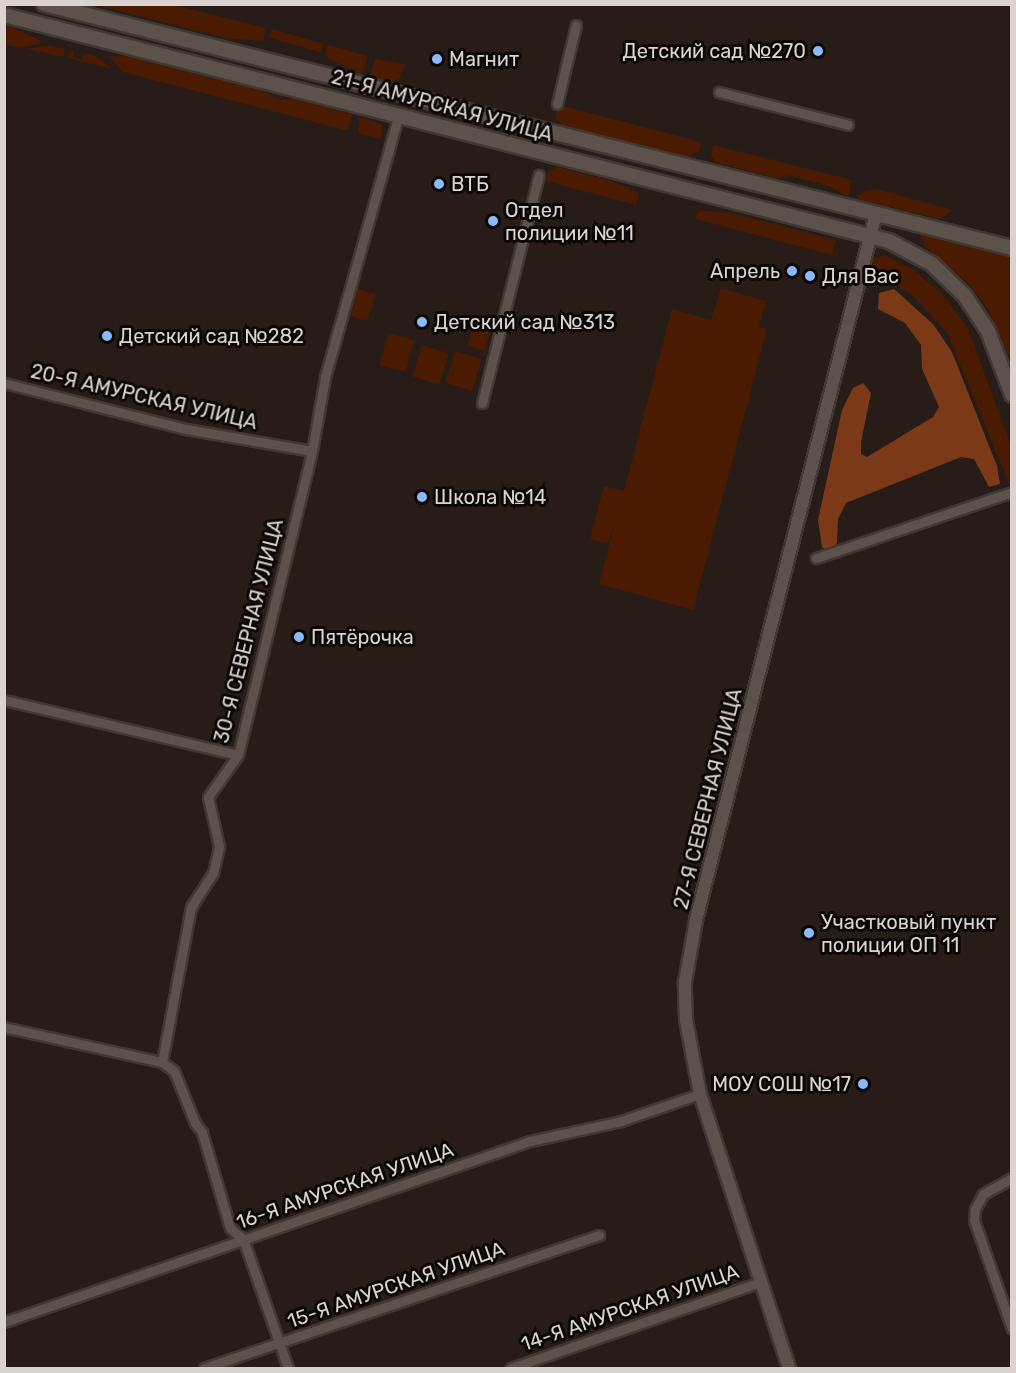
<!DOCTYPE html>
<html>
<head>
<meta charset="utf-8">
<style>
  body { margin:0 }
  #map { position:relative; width:1016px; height:1373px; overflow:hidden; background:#271c18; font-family:Rubik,sans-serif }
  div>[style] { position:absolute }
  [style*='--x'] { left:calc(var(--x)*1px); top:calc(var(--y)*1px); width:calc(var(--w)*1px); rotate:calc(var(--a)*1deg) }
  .green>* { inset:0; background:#4b1b01; transform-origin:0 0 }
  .forest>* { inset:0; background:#7b3917 }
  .roads { filter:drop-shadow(2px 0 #403835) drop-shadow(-2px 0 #403835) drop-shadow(0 2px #403835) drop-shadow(0 -2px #403835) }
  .minor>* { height:9px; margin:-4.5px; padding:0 4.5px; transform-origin:4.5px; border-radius:4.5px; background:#5d514b }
  .tertiary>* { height:12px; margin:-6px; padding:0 6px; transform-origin:6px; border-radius:6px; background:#5d514b }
  .secondary>* { height:14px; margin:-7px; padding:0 7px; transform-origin:7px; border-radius:7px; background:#5d514b }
  .dots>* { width:16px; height:16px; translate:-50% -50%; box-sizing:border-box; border:3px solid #0c0806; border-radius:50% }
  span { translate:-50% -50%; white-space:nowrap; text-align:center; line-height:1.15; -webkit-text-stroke:6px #0c0806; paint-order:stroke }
  .poi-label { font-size:20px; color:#dad3d0 }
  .right { translate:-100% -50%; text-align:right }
  .left { translate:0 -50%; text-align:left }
  .street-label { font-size:20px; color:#dad3d0 }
  .frame { position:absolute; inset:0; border:6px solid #dad3d0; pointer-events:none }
</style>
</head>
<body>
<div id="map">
  <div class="green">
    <div style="clip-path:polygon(95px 5px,174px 5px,266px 28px,263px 41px,227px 38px)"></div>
    <div style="clip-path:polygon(5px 24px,40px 40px,39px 44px,19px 48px,5px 44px)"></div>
    <div style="left:272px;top:29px;width:54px;height:9px;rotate:16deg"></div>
    <div style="clip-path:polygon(48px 45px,65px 49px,63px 57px,26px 49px)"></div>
    <div style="clip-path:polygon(328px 45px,367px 56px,363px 75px,325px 56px)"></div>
    <div style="clip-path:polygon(70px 50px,74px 51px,73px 57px,82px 60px,84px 53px,96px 56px,112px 69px,68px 58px)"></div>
    <div style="clip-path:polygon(109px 56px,142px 57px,252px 86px,281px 100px,292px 98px,352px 114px,349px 128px,345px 130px,123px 72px)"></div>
    <div style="clip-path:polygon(375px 58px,405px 65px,399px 79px,389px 82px,370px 77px)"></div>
    <div style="clip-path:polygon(559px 105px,701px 142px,699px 151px,687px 157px,565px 127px,555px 118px)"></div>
    <div style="clip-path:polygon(359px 117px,381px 124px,382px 139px,358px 133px)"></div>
    <div style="clip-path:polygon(713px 145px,852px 180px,848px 197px,829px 186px,788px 175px,778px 179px,716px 162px,711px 156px)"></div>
    <div style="clip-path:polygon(557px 167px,609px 180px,639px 193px,636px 205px,546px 181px,548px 172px)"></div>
    <div style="clip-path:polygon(876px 189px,953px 210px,940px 219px,857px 199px,861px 192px)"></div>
    <div style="clip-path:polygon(699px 210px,736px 214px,836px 240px,832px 255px,696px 219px)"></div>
    <div style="clip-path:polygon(924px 234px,1011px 256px,1011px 361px,986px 306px,971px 286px,926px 247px,921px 237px)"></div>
    <div style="clip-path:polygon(885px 255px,912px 269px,941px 293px,968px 328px,1011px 446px,1011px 488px,948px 334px,913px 296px,869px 266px,874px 258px)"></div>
    <div style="clip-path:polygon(721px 288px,766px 301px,759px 327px,767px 329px,693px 610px,599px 584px,614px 526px,607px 544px,590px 539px,604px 486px,624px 491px,672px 309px,711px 320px)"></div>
    <div style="left:358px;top:289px;width:18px;height:28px;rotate:16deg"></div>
    <div style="left:476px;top:316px;width:18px;height:31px;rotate:16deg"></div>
    <div style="left:388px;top:333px;width:27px;height:33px;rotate:15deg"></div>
    <div style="left:422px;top:345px;width:28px;height:33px;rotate:17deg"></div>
    <div style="left:455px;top:351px;width:28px;height:33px;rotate:17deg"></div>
  </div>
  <div class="forest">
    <div style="clip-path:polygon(894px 289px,933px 324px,952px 352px,997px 466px,1000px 484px,989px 487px,974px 459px,961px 457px,846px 503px,838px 519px,837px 542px,834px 549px,826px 550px,822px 547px,818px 520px,842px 410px,853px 388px,863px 383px,871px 393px,861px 442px,861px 454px,867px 457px,933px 417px,939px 407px,922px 369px,921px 345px,905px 323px,878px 309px,879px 293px)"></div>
  </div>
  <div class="roads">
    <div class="minor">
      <div style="--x:719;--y:92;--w:133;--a:14.3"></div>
      <div style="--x:557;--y:104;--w:81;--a:-76.5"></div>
      <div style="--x:4;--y:383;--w:188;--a:14.2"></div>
      <div style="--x:186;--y:429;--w:128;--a:9.9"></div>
      <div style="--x:482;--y:403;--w:235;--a:-76"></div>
      <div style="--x:816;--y:558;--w:207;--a:-18.6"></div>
      <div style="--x:4;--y:700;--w:240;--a:13.2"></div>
      <div style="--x:4;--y:1027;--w:162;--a:12.5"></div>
      <div style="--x:1012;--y:1178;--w:33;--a:151"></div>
      <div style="--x:983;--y:1194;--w:17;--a:118"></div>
      <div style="--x:975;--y:1209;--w:11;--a:95"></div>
      <div style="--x:974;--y:1220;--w:115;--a:70.8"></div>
      <div style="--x:4;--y:1322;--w:556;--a:-18.99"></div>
      <div style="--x:530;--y:1141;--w:93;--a:-12.4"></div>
      <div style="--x:621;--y:1121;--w:83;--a:-18.9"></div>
      <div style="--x:204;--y:1368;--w:417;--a:-18.6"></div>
      <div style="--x:288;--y:1368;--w:137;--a:-109.2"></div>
      <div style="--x:243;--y:1239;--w:17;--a:-140"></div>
      <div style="--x:230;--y:1228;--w:100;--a:-106.3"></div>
      <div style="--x:202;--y:1132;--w:11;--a:-128"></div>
      <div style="--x:195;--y:1123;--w:56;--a:-112"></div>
      <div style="--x:174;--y:1071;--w:15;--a:-143"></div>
      <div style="--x:162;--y:1062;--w:158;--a:-79.4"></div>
      <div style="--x:191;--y:907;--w:40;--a:-57.1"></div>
      <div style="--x:213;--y:873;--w:28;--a:-77"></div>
      <div style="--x:219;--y:846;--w:50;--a:-102.7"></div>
      <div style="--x:208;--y:797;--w:52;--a:-54.5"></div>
      <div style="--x:238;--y:755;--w:313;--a:-76.3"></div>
      <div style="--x:312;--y:451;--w:75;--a:-80"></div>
      <div style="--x:325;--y:377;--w:273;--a:-74.3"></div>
      <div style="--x:511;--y:1368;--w:264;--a:-19"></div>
    </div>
    <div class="tertiary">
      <div style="--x:789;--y:1368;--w:288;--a:-108"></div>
      <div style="--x:700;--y:1094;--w:75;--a:-100.7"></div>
      <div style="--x:686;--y:1020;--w:38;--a:-92"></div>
      <div style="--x:685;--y:982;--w:63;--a:-79.9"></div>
      <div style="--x:696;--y:920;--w:729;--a:-75.7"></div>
    </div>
    <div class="secondary">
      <div style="--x:44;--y:4;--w:998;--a:14.15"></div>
      <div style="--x:4;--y:15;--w:913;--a:14.33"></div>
      <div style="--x:889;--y:241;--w:49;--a:28.1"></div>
      <div style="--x:932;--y:264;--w:46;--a:44.1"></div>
      <div style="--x:965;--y:296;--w:42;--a:56.7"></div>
      <div style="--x:988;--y:331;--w:68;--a:69.4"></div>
    </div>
  </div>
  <div class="dots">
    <div style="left:818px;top:51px;background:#88bafc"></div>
    <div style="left:437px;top:59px;background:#88bafc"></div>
    <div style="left:439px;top:184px;background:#88bafc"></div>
    <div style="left:493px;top:221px;background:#88bafc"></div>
    <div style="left:792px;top:271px;background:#88bafc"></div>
    <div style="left:810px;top:276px;background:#88bafc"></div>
    <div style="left:422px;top:322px;background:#88bafc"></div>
    <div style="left:107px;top:336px;background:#88bafc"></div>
    <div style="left:422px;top:497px;background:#88bafc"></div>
    <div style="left:299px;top:637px;background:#88bafc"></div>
    <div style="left:809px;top:933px;background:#88bafc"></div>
    <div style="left:863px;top:1084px;background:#88bafc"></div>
  </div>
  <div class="poi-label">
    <span class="right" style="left:806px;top:51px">Детский сад №270</span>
    <span class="left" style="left:449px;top:59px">Магнит</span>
    <span class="left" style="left:451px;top:184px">ВТБ</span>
    <span class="left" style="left:505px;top:222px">Отдел<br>полиции №11</span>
    <span class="right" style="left:780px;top:271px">Апрель</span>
    <span class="left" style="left:822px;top:276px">Для Вас</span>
    <span class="left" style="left:434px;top:322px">Детский сад №313</span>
    <span class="left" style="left:119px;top:336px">Детский сад №282</span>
    <span class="left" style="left:434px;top:497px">Школа №14</span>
    <span class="left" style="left:311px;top:637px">Пятёрочка</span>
    <span class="left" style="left:821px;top:934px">Участковый пункт<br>полиции ОП 11</span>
    <span class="right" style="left:851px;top:1084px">МОУ СОШ №17</span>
  </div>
  <div class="street-label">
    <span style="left:442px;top:106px;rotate:15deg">21-Я АМУРСКАЯ УЛИЦА</span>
    <span style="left:144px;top:397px;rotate:13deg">20-Я АМУРСКАЯ УЛИЦА</span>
    <span style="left:249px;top:631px;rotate:-76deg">30-Я СЕВЕРНАЯ УЛИЦА</span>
    <span style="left:708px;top:799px;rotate:-76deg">27-Я СЕВЕРНАЯ УЛИЦА</span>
    <span style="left:345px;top:1186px;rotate:-19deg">16-Я АМУРСКАЯ УЛИЦА</span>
    <span style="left:396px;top:1285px;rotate:-19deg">15-Я АМУРСКАЯ УЛИЦА</span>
    <span style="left:630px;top:1308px;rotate:-19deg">14-Я АМУРСКАЯ УЛИЦА</span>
  </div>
  <div class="frame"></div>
</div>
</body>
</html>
